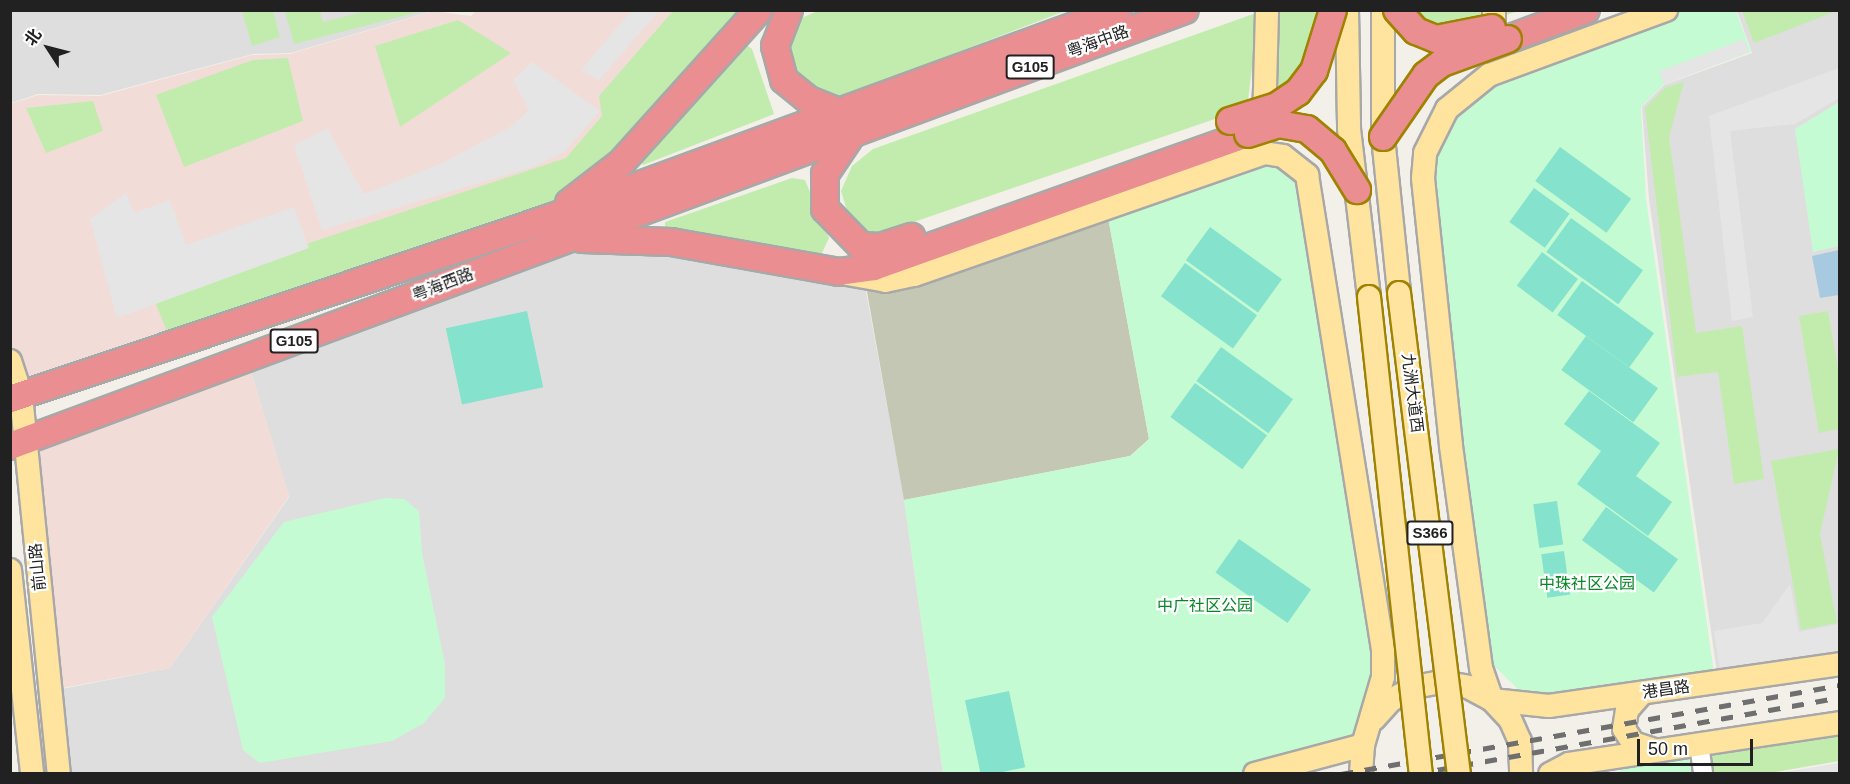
<!DOCTYPE html>
<html>
<head>
<meta charset="utf-8">
<style>
  body { margin:0 }
  #map { position:relative; width:1850px; height:784px; overflow:hidden; background:#f2f0e8; font-family:Arial,"Noto Sans SC",sans-serif }
  div>[style] { position:absolute }
  [style*='--x'] { left:calc(var(--x)*1px); top:calc(var(--y)*1px); width:calc(var(--w)*1px); rotate:calc(var(--a)*1deg) }
  .residential>* { inset:0; background:#dfdede }
  .commercial>* { inset:0; background:#f2dcd7 }
  .construction>* { inset:0; background:#c4c7b3 }
  .grass>* { inset:0; background:#c2ecad }
  .park>* { inset:0; background:#c5fbd2 }
  .pitch>* { inset:0; background:#84e2cd; transform-origin:0 0 }
  .parking>* { inset:0; background:#e5e5e5; transform-origin:0 0 }
  .water>* { inset:0; background:#a7cae0 }
  .roads { filter:drop-shadow(2px 0 #a8a8a8) drop-shadow(-2px 0 #a8a8a8) drop-shadow(0 2px #a8a8a8) drop-shadow(0 -2px #a8a8a8) }
  .minor>* { height:18px; margin:-9px; padding:0 9px; transform-origin:9px; border-radius:9px; background:#fff }
  .major>* { height:22px; margin:-11px; padding:0 11px; transform-origin:11px; border-radius:11px; background:#ffe4a0 }
  .highway>* { height:26px; margin:-13px; padding:0 13px; transform-origin:13px; border-radius:13px; background:#ea8e91 }
  .rail>* { height:4.5px; margin-top:-2.25px; transform-origin:0; background:repeating-linear-gradient(90deg,#6f6f6f 0 12px,transparent 0 24px) }
  .bridges { filter:drop-shadow(2px 0 #9f8300) drop-shadow(-2px 0 #9f8300) drop-shadow(0 2px #9f8300) drop-shadow(0 -2px #9f8300) }
  .major-bridge>* { height:22px; margin:-11px; padding:0 11px; transform-origin:11px; border-radius:11px; background:#ffe4a0 }
  .highway-bridge>* { height:26px; margin:-13px; padding:0 13px; transform-origin:13px; border-radius:13px; background:#ea8e91 }
  span { translate:-50% -50%; white-space:nowrap; text-align:center; line-height:1.15; -webkit-text-stroke:4.5px #fff; paint-order:stroke }
  .shield-label span { padding:2px 4px; background:#fff; border:2px solid; border-radius:4px; -webkit-text-stroke-width:0 }
  .shield-label { font-size:15px; color:#212121; font-weight:700 }
  .street-label { font-size:16px; color:#212121 }
  .park-label { font-size:16px; color:#088627 }
  .frame { position:absolute; inset:0; border:12px solid #212121; pointer-events:none }
  .north { position:absolute; left:18px; top:18px; width:60px; height:60px; -webkit-text-stroke:4px #fff; paint-order:stroke; rotate:306deg; font-size:16px; font-weight:700; line-height:24px; text-align:center; color:#212121 }
  .north::after { content:''; display:block; margin:auto; width:21px; height:27px; background:#212121; clip-path:polygon(50% 0,100% 100%,50% 72%,0 100%) }
  .scale { position:absolute; left:1637px; top:739px; width:116px; height:27px; box-sizing:border-box; border:3px solid #212121; border-top:0; padding-left:8px; font-size:18px; line-height:21px; white-space:nowrap; color:#212121; -webkit-text-stroke:4px #fff; paint-order:stroke }
</style>
</head>
<body>
<div id="map">
  <div class="residential">
    <div style="clip-path:polygon(10px 11px,432px 11px,291px 53px,253px 54px,100px 95px,38px 94px,11px 103px)"></div>
    <div style="clip-path:polygon(1737px 11px,1839px 11px,1839px 662px,1718px 680px,1649px 199px,1642px 107px,1664px 85px,1752px 53px)"></div>
    <div style="clip-path:polygon(561px 240px,863px 275px,904px 498px,943px 773px,60px 773px,51px 691px,170px 668px,289px 497px,247px 359px)"></div>
  </div>
  <div class="commercial">
    <div style="clip-path:polygon(477px 10px,754px 11px,621px 163px,21px 394px,10px 361px,10px 104px,38px 95px,100px 96px,252px 55px,290px 54px,433px 11px,471px 16px)"></div>
    <div style="clip-path:polygon(247px 359px,289px 496px,170px 668px,51px 690px,26px 440px)"></div>
  </div>
  <div class="construction">
    <div style="clip-path:polygon(1105px 201px,1149px 439px,1130px 456px,904px 500px,864px 275px)"></div>
  </div>
  <div class="grass">
    <div style="clip-path:polygon(1839px 10px,1754px 43px,1742px 11px,1742px 10px)"></div>
    <div style="clip-path:polygon(242px 11px,273px 11px,280px 37px,252px 46px)"></div>
    <div style="clip-path:polygon(285px 11px,320px 11px,323px 22px,366px 11px,419px 12px,294px 44px)"></div>
    <div style="clip-path:polygon(673px 11px,748px 11px,618px 157px,546px 214px,169px 336px,152px 295px,566px 158px,602px 116px,599px 96px)"></div>
    <div style="clip-path:polygon(818px 11px,1065px 11px,838px 98px,809px 90px,791px 71px,787px 46px,799px 19px)"></div>
    <div style="clip-path:polygon(1280px 11px,1325px 11px,1307px 67px,1276px 95px)"></div>
    <div style="clip-path:polygon(1412px 11px,1518px 11px,1472px 27px,1430px 29px)"></div>
    <div style="clip-path:polygon(1259px 12px,1247px 108px,873px 236px,851px 223px,841px 191px,852px 166px,873px 149px)"></div>
    <div style="clip-path:polygon(458px 20px,511px 53px,400px 127px,375px 46px)"></div>
    <div style="clip-path:polygon(741px 41px,752px 49px,774px 114px,643px 165px,638px 158px)"></div>
    <div style="clip-path:polygon(288px 58px,303px 121px,184px 167px,156px 95px,253px 60px)"></div>
    <div style="clip-path:polygon(1684px 82px,1669px 137px,1696px 333px,1742px 326px,1764px 479px,1734px 484px,1718px 372px,1677px 377px,1645px 108px,1666px 87px)"></div>
    <div style="clip-path:polygon(93px 101px,103px 131px,46px 153px,26px 108px)"></div>
    <div style="clip-path:polygon(792px 178px,805px 180px,829px 238px,822px 253px,811px 256px,665px 230px,665px 222px)"></div>
    <div style="clip-path:polygon(1828px 311px,1839px 375px,1839px 429px,1819px 433px,1799px 316px)"></div>
    <div style="clip-path:polygon(1839px 449px,1820px 534px,1837px 623px,1801px 630px,1771px 461px)"></div>
    <div style="clip-path:polygon(1839px 728px,1839px 761px,1770px 773px,1710px 773px,1706px 749px)"></div>
  </div>
  <div class="park">
    <div style="clip-path:polygon(1671px 11px,1736px 11px,1751px 52px,1664px 84px,1641px 107px,1646px 199px,1715px 680px,1528px 699px,1490px 662px,1424px 179px,1463px 94px)"></div>
    <div style="clip-path:polygon(1839px 102px,1839px 246px,1813px 252px,1795px 129px)"></div>
    <div style="clip-path:polygon(1280px 144px,1309px 161px,1322px 191px,1382px 652px,1362px 745px,1253px 773px,943px 773px,904px 500px,1130px 456px,1149px 439px,1105px 201px)"></div>
    <div style="clip-path:polygon(385px 498px,404px 499px,419px 511px,422px 553px,445px 664px,445px 698px,424px 723px,392px 741px,260px 763px,243px 750px,212px 617px,284px 522px)"></div>
    <div style="clip-path:polygon(1695px 748px,1698px 773px,1613px 774px,1660px 754px)"></div>
  </div>
  <div class="pitch">
    <div style="left:1560px;top:147px;width:88px;height:42px;rotate:36deg"></div>
    <div style="left:1534px;top:188px;width:44px;height:42px;rotate:36deg"></div>
    <div style="left:1571px;top:218px;width:89px;height:42px;rotate:36deg"></div>
    <div style="left:1210px;top:227px;width:89px;height:41px;rotate:36deg"></div>
    <div style="left:1542px;top:252px;width:45px;height:42px;rotate:37deg"></div>
    <div style="left:1185px;top:263px;width:89px;height:41px;rotate:36deg"></div>
    <div style="left:1582px;top:281px;width:89px;height:42px;rotate:36deg"></div>
    <div style="left:527px;top:311px;width:78px;height:83px;rotate:78deg"></div>
    <div style="left:1586px;top:336px;width:89px;height:42px;rotate:36deg"></div>
    <div style="left:1221px;top:347px;width:89px;height:42px;rotate:36deg"></div>
    <div style="left:1195px;top:383px;width:89px;height:42px;rotate:36deg"></div>
    <div style="clip-path:polygon(1589px 391px,1660px 443px,1636px 476px,1672px 502px,1648px 536px,1577px 484px,1601px 451px,1564px 424px)"></div>
    <div style="left:1557px;top:501px;width:44px;height:24px;rotate:82deg"></div>
    <div style="left:1606px;top:507px;width:89px;height:41px;rotate:36deg"></div>
    <div style="left:1239px;top:539px;width:88px;height:41px;rotate:35deg"></div>
    <div style="left:1564px;top:551px;width:44px;height:23px;rotate:82deg"></div>
    <div style="left:1009px;top:691px;width:78px;height:45px;rotate:78deg"></div>
  </div>
  <div class="parking">
    <div style="clip-path:polygon(631px 11px,659px 11px,599px 80px,581px 70px)"></div>
    <div style="left:1744px;top:39px;width:14px;height:91px;rotate:69deg"></div>
    <div style="clip-path:polygon(532px 62px,600px 111px,564px 152px,533px 167px,322px 230px,294px 145px,327px 128px,364px 194px,442px 163px,510px 127px,529px 110px,513px 80px)"></div>
    <div style="clip-path:polygon(1839px 68px,1839px 98px,1795px 124px,1730px 131px,1753px 317px,1732px 321px,1709px 116px)"></div>
    <div style="clip-path:polygon(126px 193px,134px 213px,170px 200px,186px 245px,294px 207px,309px 248px,117px 318px,90px 219px)"></div>
    <div style="clip-path:polygon(1790px 584px,1799px 632px,1839px 624px,1839px 658px,1721px 675px,1714px 631px,1762px 623px)"></div>
    <div style="clip-path:polygon(1839px 763px,1839px 773px,1778px 773px)"></div>
  </div>
  <div class="water">
    <div style="clip-path:polygon(1839px 250px,1839px 295px,1820px 298px,1812px 256px)"></div>
  </div>
  <div class="roads">
    <div class="minor">
      <div style="--x:1699;--y:744;--w:30;--a:82"></div>
    </div>
    <div class="major">
      <div style="--x:1347;--y:10;--w:119;--a:89"></div>
      <div style="--x:1349;--y:129;--w:169;--a:83.2"></div>
      <div style="--x:1383;--y:10;--w:127;--a:90"></div>
      <div style="--x:1383;--y:137;--w:157;--a:84.1"></div>
      <div style="--x:1494;--y:47;--w:37;--a:-90"></div>
      <div style="--x:1264;--y:126;--w:116;--a:-88.5"></div>
      <div style="--x:847;--y:274;--w:39;--a:10"></div>
      <div style="--x:885;--y:281;--w:30;--a:-12"></div>
      <div style="--x:914;--y:275;--w:371;--a:-19.2"></div>
      <div style="--x:1264;--y:153;--w:19;--a:9"></div>
      <div style="--x:1283;--y:156;--w:31;--a:38"></div>
      <div style="--x:1307;--y:175;--w:483;--a:80.9"></div>
      <div style="--x:1383;--y:652;--w:25;--a:90"></div>
      <div style="--x:1383;--y:677;--w:71;--a:106.4"></div>
      <div style="--x:1363;--y:745;--w:29;--a:94"></div>
      <div style="--x:10;--y:361;--w:36;--a:72"></div>
      <div style="--x:21;--y:395;--w:381;--a:84.3"></div>
      <div style="--x:10;--y:570;--w:205;--a:83.8"></div>
      <div style="--x:1642;--y:693;--w:23;--a:131"></div>
      <div style="--x:1627;--y:710;--w:19;--a:99"></div>
      <div style="--x:1624;--y:729;--w:17;--a:57"></div>
      <div style="--x:1633;--y:743;--w:23;--a:18"></div>
      <div style="--x:1492;--y:700;--w:34;--a:-109"></div>
      <div style="--x:1481;--y:668;--w:225;--a:-97.7"></div>
      <div style="--x:1451;--y:445;--w:268;--a:-96"></div>
      <div style="--x:1423;--y:178;--w:25;--a:-85"></div>
      <div style="--x:1425;--y:153;--w:49;--a:-63.4"></div>
      <div style="--x:1447;--y:109;--w:54;--a:-39"></div>
      <div style="--x:1489;--y:75;--w:189;--a:-20.2"></div>
      <div style="--x:1492;--y:700;--w:57;--a:6"></div>
      <div style="--x:1549;--y:706;--w:294;--a:-8.2"></div>
      <div style="--x:1374;--y:719;--w:25;--a:-48"></div>
      <div style="--x:1391;--y:700;--w:27;--a:-28"></div>
      <div style="--x:1415;--y:687;--w:26;--a:-11"></div>
      <div style="--x:1441;--y:682;--w:27;--a:10"></div>
      <div style="--x:1468;--y:687;--w:27;--a:28"></div>
      <div style="--x:1492;--y:700;--w:26;--a:47"></div>
      <div style="--x:1510;--y:719;--w:24;--a:66"></div>
      <div style="--x:1520;--y:741;--w:33;--a:88"></div>
      <div style="--x:1255;--y:774;--w:112;--a:-15"></div>
      <div style="--x:1550;--y:774;--w:21;--a:-28"></div>
      <div style="--x:1569;--y:764;--w:274;--a:-8.6"></div>
    </div>
    <div class="highway">
      <div style="--x:789;--y:10;--w:39;--a:111"></div>
      <div style="--x:775;--y:46;--w:35;--a:75"></div>
      <div style="--x:784;--y:80;--w:32;--a:39"></div>
      <div style="--x:809;--y:100;--w:35;--a:22"></div>
      <div style="--x:1508;--y:39;--w:83;--a:-20.4"></div>
      <div style="--x:854;--y:131;--w:52;--a:124"></div>
      <div style="--x:825;--y:174;--w:35;--a:90"></div>
      <div style="--x:825;--y:209;--w:52;--a:45.8"></div>
      <div style="--x:861;--y:246;--w:19;--a:3"></div>
      <div style="--x:880;--y:247;--w:33;--a:-18"></div>
      <div style="--x:569;--y:203;--w:66;--a:-37.6"></div>
      <div style="--x:621;--y:163;--w:206;--a:-48"></div>
      <div style="--x:582;--y:239;--w:89;--a:1.9"></div>
      <div style="--x:671;--y:242;--w:171;--a:10.1"></div>
      <div style="--x:839;--y:272;--w:35;--a:-8"></div>
      <div style="--x:874;--y:267;--w:384;--a:-19.6"></div>
      <div style="--x:10;--y:399;--w:570;--a:-18.53"></div>
      <div style="--x:550;--y:218;--w:605;--a:-20.11"></div>
      <div style="--x:10;--y:446;--w:1253;--a:-20.36"></div>
    </div>
  </div>
  <div class="rail">
    <div style="--x:1341;--y:774;--w:507;--a:-10.11"></div>
    <div style="--x:1414;--y:774;--w:433;--a:-10.2"></div>
  </div>
  <div class="bridges">
    <div class="major-bridge">
      <div style="--x:1399;--y:293;--w:485;--a:82.9"></div>
      <div style="--x:1369;--y:297;--w:480;--a:83.8"></div>
    </div>
    <div class="highway-bridge">
      <div style="--x:1397;--y:10;--w:28;--a:48"></div>
      <div style="--x:1416;--y:31;--w:22;--a:22"></div>
      <div style="--x:1436;--y:39;--w:57;--a:-11.1"></div>
      <div style="--x:1230;--y:121;--w:49;--a:-17.7"></div>
      <div style="--x:1277;--y:106;--w:25;--a:-34"></div>
      <div style="--x:1298;--y:92;--w:26;--a:-53"></div>
      <div style="--x:1314;--y:71;--w:64;--a:-72.7"></div>
      <div style="--x:1248;--y:134;--w:32;--a:-18"></div>
      <div style="--x:1278;--y:124;--w:29;--a:10"></div>
      <div style="--x:1307;--y:129;--w:34;--a:40"></div>
      <div style="--x:1333;--y:151;--w:46;--a:58.4"></div>
      <div style="--x:1383;--y:137;--w:75;--a:-55.3"></div>
      <div style="--x:1426;--y:75;--w:20;--a:-37"></div>
      <div style="--x:1442;--y:63;--w:70;--a:-20"></div>
    </div>
  </div>
  <div class="shield-label">
    <span style="left:1030px;top:67px">G105</span>
    <span style="left:294px;top:341px">G105</span>
    <span style="left:1430px;top:533px">S366</span>
  </div>
  <div class="street-label">
    <span style="left:1098px;top:42px;rotate:-20deg">粤海中路</span>
    <span style="left:443px;top:285px;rotate:-21deg">粤海西路</span>
    <span style="left:1412px;top:393px;rotate:83deg">九洲大道西</span>
    <span style="left:38px;top:567px;rotate:-96deg">前山路</span>
    <span style="left:1666px;top:690px;rotate:-8deg">港昌路</span>
  </div>
  <div class="park-label">
    <span style="left:1587px;top:584px">中珠社区公园</span>
    <span style="left:1205px;top:606px">中广社区公园</span>
  </div>
  <div class="frame"></div>
  <div class="north">北</div>
  <div class="scale">50 m</div>
</div>
</body>
</html>
